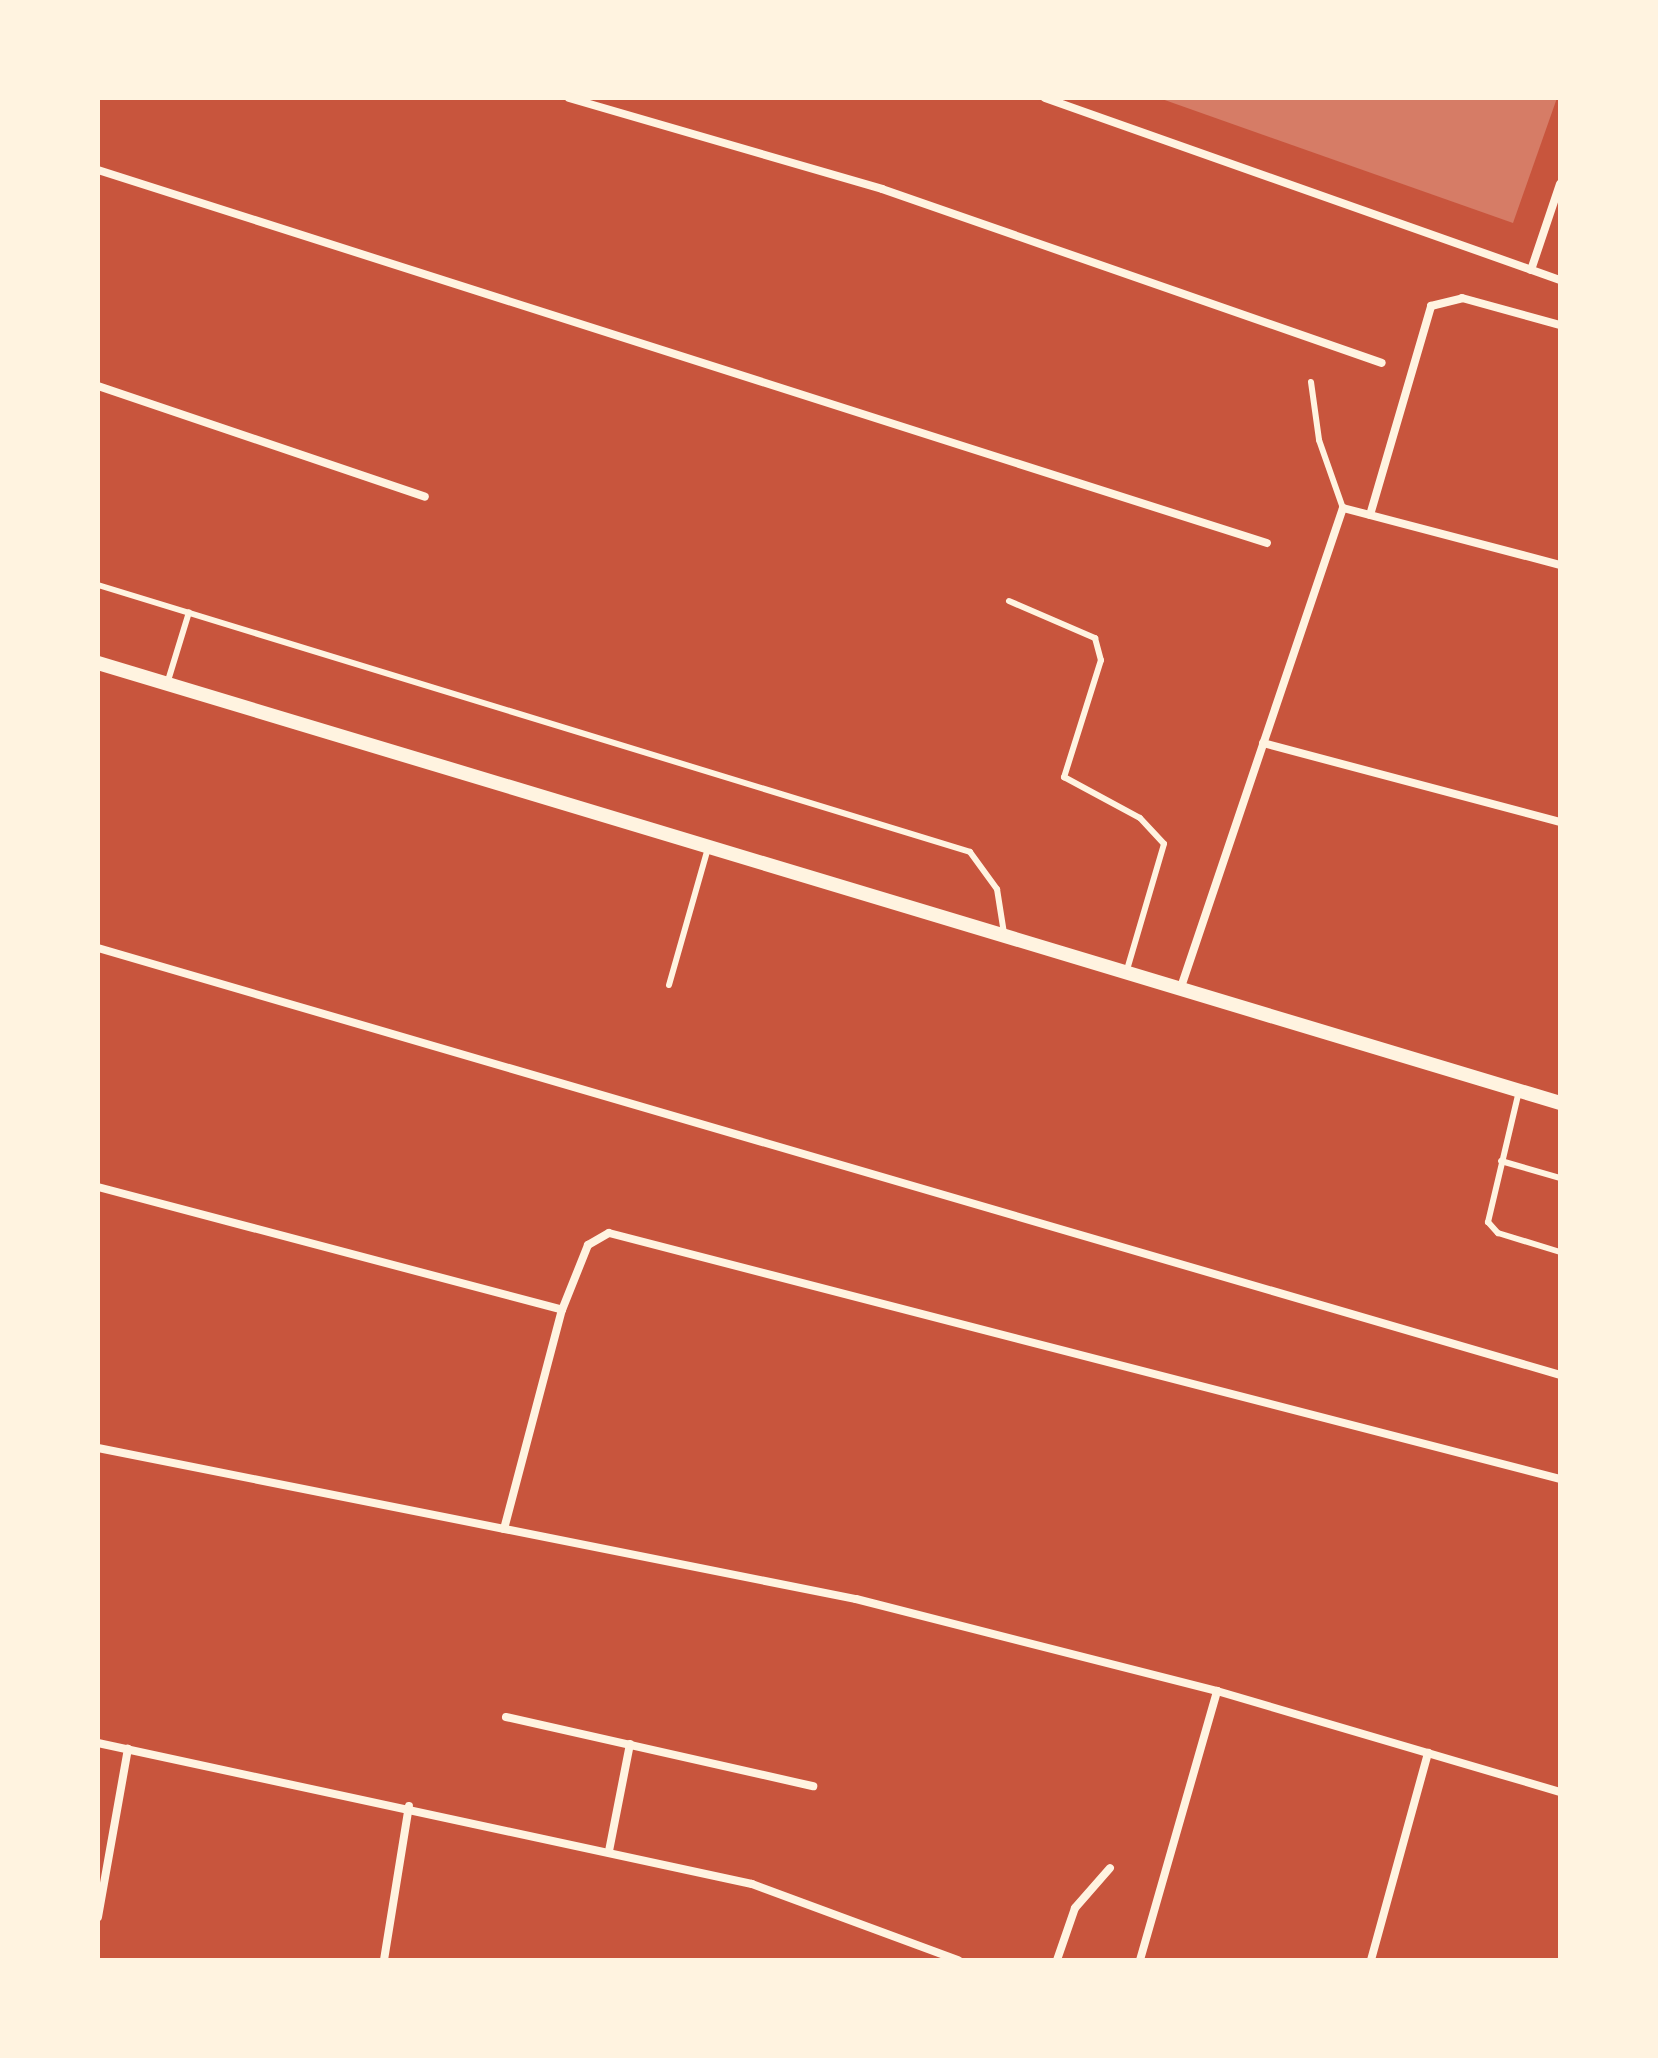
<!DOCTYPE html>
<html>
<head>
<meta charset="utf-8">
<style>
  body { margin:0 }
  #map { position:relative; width:1658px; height:2058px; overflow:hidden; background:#c8553d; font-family:"Asap Condensed",sans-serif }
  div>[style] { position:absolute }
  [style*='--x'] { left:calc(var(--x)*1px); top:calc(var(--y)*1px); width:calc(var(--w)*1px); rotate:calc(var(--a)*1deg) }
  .building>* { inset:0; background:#d67c66 }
  .service>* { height:6px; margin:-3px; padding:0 3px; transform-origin:3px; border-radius:3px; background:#fff3e0 }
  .minor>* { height:8px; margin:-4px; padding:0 4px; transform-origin:4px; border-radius:4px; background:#fff3e0 }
  .tertiary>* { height:14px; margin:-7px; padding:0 7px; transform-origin:7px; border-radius:7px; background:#fff3e0 }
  span { translate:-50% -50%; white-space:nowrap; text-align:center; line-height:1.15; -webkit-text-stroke:8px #fff3e0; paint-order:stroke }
  .frame { position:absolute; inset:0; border:100px solid #fff3e0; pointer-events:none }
</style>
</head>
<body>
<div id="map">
  <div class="building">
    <div style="clip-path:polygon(1159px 98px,1557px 98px,1513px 223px)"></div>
  </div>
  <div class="service">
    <div style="--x:1311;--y:382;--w:59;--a:82.1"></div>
    <div style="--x:1319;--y:440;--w:72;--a:70.6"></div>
    <div style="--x:98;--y:585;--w:912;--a:17.02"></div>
    <div style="--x:970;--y:852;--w:46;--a:53.9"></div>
    <div style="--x:997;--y:889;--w:45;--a:81"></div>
    <div style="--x:1009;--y:601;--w:94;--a:23.3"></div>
    <div style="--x:1095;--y:638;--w:23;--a:75"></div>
    <div style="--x:1101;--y:660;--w:123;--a:107.5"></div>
    <div style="--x:1064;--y:777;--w:86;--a:28.3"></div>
    <div style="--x:1140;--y:818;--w:35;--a:47"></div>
    <div style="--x:1164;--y:844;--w:131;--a:106.4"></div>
    <div style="--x:167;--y:684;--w:75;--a:-73"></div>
    <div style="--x:669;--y:985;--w:142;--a:-74.1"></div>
    <div style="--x:1519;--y:1091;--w:135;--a:103.3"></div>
    <div style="--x:1488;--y:1222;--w:15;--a:48"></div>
    <div style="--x:1498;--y:1233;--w:65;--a:17"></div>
    <div style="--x:1501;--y:1161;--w:61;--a:16.1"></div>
  </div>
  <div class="minor">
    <div style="--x:569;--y:98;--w:326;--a:16.2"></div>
    <div style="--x:882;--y:189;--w:529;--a:19.19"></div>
    <div style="--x:1045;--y:98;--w:546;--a:19.46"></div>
    <div style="--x:98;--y:170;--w:1227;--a:17.7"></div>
    <div style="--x:1531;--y:270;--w:91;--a:-71.4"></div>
    <div style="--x:98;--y:386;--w:345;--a:18.7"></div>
    <div style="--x:1370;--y:515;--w:218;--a:-73.7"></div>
    <div style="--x:1431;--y:306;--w:32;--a:-14"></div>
    <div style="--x:1462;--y:298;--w:102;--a:15.4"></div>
    <div style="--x:1263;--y:743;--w:307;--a:14.9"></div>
    <div style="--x:98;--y:948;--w:1523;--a:16.28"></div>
    <div style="--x:1180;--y:990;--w:509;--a:-71.32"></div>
    <div style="--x:1343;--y:508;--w:224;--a:14.7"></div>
    <div style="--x:98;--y:1187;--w:480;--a:14.8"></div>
    <div style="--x:98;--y:1448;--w:773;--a:11.27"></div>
    <div style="--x:856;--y:1599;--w:373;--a:14.3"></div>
    <div style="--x:1217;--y:1691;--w:358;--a:16.4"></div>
    <div style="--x:504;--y:1529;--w:227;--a:-75.2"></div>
    <div style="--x:562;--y:1310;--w:70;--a:-68.2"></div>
    <div style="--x:588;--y:1245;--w:24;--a:-30"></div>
    <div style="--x:609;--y:1233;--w:982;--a:14.5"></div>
    <div style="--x:506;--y:1717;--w:315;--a:12.7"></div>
    <div style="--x:98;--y:1743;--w:669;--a:12.17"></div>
    <div style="--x:752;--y:1884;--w:220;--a:20.3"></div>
    <div style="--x:609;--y:1851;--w:109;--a:-78.9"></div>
    <div style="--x:98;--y:1917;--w:171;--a:-79.9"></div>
    <div style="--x:384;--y:1960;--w:156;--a:-80.8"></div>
    <div style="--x:1057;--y:1960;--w:55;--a:-70.9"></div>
    <div style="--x:1075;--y:1908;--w:53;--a:-48.8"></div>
    <div style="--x:1140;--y:1960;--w:280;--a:-74"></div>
    <div style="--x:1371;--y:1960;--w:215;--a:-74.6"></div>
  </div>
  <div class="tertiary">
    <div style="--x:98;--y:663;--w:1527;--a:16.75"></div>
  </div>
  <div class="frame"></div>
</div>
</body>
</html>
